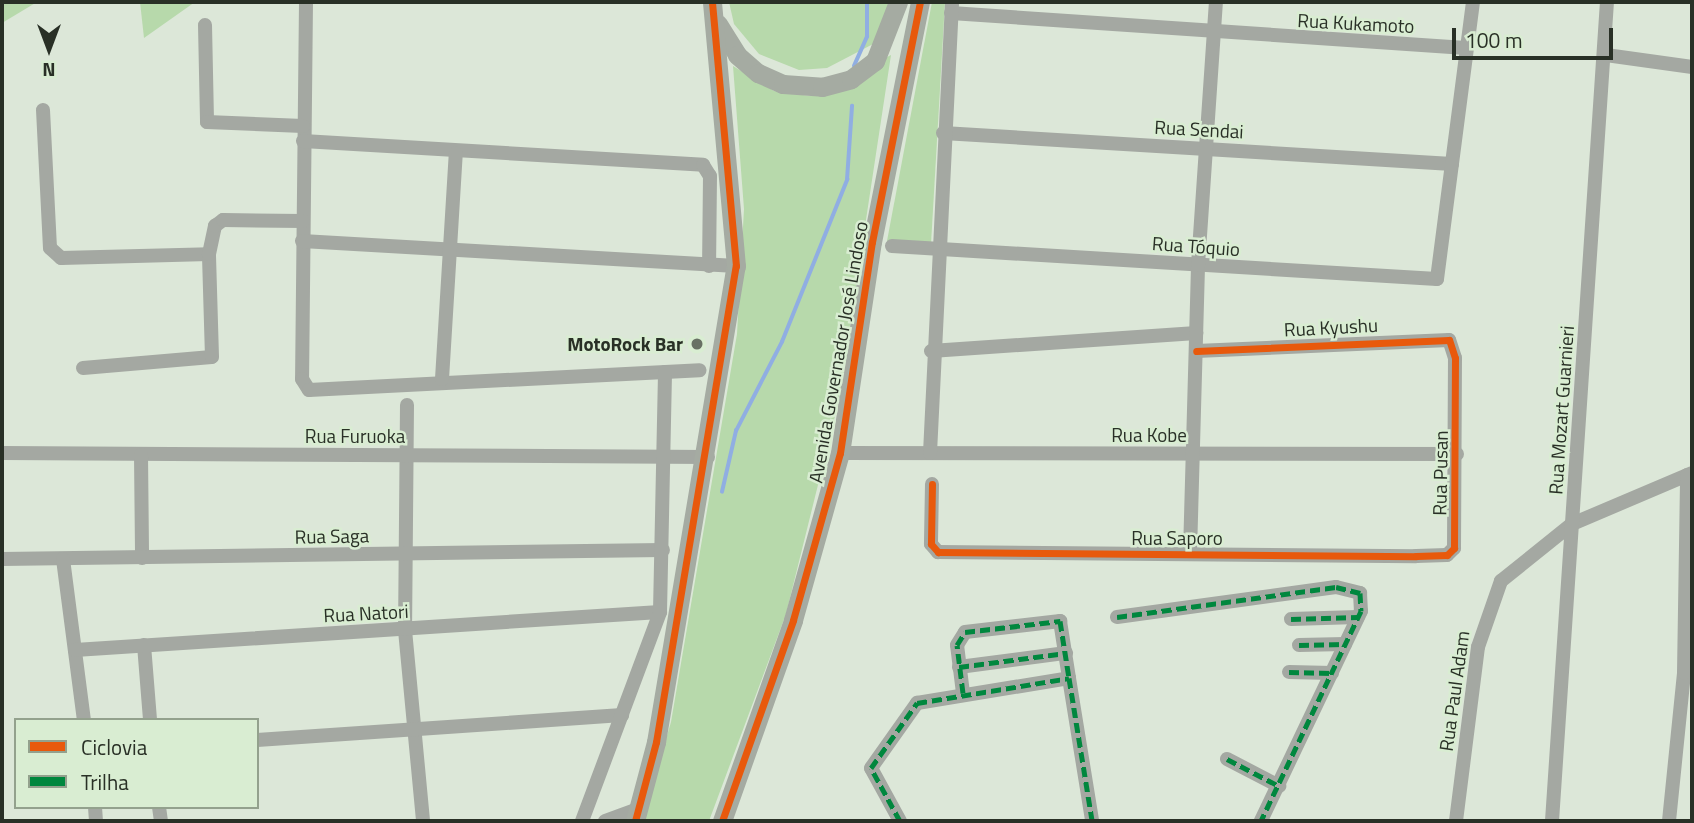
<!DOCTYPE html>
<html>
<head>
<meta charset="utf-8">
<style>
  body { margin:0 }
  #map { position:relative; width:1694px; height:823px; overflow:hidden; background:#dce7d8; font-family:"Titillium Web",sans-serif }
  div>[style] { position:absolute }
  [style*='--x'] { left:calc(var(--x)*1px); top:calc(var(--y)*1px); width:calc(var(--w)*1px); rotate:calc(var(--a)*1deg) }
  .green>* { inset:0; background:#b7d9ab }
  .stream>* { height:3.5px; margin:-1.75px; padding:0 1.75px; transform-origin:1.75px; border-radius:1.75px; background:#90aee2 }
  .minor>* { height:14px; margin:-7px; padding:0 7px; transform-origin:7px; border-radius:7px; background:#a4a8a2 }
  .major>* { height:19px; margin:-9.5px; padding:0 9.5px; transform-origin:9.5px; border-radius:9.5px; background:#a5aba2 }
  .quiet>* { height:5px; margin-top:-2.5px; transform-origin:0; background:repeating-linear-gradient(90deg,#00873e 0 10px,transparent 0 15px) }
  .cycleway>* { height:7px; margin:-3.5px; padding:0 3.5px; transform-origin:3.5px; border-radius:3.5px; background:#e8590c }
  .dots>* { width:19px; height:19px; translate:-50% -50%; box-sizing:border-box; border:4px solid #d9edd2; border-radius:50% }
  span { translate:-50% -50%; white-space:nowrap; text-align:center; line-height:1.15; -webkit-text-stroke:5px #d9edd2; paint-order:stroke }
  .street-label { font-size:19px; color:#293026 }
  .poi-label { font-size:19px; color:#293026; font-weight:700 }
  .right { translate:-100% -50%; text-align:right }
  .frame { position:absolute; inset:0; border:4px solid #293026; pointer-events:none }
  .legend { position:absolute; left:14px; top:718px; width:245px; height:91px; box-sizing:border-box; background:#d9edd2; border:2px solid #93a18d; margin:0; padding:9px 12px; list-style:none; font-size:21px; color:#293026 }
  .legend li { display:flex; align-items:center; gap:14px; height:35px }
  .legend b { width:35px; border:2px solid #93a18d }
  .north { position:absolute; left:14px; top:14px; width:70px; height:70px; -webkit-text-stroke:5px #d9edd2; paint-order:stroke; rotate:180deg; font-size:19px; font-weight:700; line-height:28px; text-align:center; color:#293026 }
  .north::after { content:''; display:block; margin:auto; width:24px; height:32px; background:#293026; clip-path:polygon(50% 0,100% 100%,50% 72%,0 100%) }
  .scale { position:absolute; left:1452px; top:28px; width:161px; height:32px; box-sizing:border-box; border:4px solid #293026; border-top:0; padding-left:9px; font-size:21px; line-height:24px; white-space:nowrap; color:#293026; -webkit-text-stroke:5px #d9edd2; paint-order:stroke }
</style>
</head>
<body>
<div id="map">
  <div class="green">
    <div style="clip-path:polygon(2px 2px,37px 2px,2px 23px)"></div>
    <div style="clip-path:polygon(140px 2px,195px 2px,144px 38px)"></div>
    <div style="clip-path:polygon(729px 2px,889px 2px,875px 43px,827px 68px,799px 70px,759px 54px,734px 24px)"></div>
    <div style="clip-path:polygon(932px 2px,945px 2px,931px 244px,887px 241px)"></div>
    <div style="clip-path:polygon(891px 55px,838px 404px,786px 614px,709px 821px,642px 821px,671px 722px,737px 334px,744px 209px,733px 66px,774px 91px,810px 96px)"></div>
  </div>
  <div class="stream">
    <div style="--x:854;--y:66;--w:32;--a:-66"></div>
    <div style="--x:867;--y:37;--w:35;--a:-90"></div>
    <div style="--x:722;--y:492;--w:63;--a:-77.1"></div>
    <div style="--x:736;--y:431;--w:100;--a:-62.7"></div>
    <div style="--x:782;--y:342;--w:175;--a:-68.1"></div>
    <div style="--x:847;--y:180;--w:74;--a:-86.1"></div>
  </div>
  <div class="minor">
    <div style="--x:306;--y:2;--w:377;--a:90.6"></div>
    <div style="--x:302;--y:379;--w:13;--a:58"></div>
    <div style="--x:309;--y:390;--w:391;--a:-2.9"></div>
    <div style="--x:951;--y:13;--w:516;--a:3.89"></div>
    <div style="--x:205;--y:25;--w:97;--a:88.8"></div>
    <div style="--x:207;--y:122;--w:96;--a:2.4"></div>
    <div style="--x:1606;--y:55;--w:87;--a:7.9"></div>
    <div style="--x:43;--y:110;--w:138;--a:87.1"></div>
    <div style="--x:50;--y:248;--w:15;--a:42"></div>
    <div style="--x:61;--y:258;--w:148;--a:-1.5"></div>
    <div style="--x:943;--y:133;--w:510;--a:3.49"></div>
    <div style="--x:303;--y:141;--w:401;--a:3.4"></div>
    <div style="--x:703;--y:165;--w:13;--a:58"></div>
    <div style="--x:710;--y:176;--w:90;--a:90.6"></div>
    <div style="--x:302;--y:241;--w:435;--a:3.3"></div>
    <div style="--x:892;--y:246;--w:546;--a:3.47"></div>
    <div style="--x:1437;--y:279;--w:279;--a:-82.6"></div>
    <div style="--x:931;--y:351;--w:266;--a:-3.9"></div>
    <div style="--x:83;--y:368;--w:129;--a:-4.9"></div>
    <div style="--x:212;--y:357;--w:103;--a:-91.7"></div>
    <div style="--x:209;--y:254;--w:29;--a:-78"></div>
    <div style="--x:215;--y:226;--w:10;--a:-37"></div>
    <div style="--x:223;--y:220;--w:80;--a:0.7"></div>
    <div style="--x:442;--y:379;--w:226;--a:-86.5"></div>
    <div style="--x:407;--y:405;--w:225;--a:90.5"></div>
    <div style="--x:405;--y:630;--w:192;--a:84.6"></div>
    <div style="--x:2;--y:453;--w:706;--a:0.32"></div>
    <div style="--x:840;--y:453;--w:617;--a:0.09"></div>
    <div style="--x:930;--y:453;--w:452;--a:-87.2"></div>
    <div style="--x:141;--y:455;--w:103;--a:89.4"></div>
    <div style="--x:932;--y:484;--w:60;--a:91"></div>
    <div style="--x:931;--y:544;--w:11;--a:49"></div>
    <div style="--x:938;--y:552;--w:478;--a:0.5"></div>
    <div style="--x:1416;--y:556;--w:31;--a:-2"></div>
    <div style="--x:1447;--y:555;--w:10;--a:-45"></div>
    <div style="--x:1454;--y:548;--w:190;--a:-89.7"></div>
    <div style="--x:1455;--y:358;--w:19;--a:-108"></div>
    <div style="--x:1449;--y:340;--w:253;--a:177.5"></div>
    <div style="--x:1190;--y:553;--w:288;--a:-88.4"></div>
    <div style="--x:1198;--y:265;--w:264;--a:-86.1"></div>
    <div style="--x:2;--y:559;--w:661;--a:-0.78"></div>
    <div style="--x:63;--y:559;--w:162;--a:82.6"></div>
    <div style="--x:1117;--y:617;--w:221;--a:-7.8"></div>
    <div style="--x:1336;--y:587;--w:25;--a:14"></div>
    <div style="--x:1360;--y:593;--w:18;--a:87"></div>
    <div style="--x:1361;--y:611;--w:233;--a:115.5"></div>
    <div style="--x:1291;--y:619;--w:67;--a:-1.7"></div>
    <div style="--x:144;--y:645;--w:75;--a:85.4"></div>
    <div style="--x:1299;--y:645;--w:46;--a:-1.2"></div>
    <div style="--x:75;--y:650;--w:586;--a:-3.72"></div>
    <div style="--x:959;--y:667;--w:108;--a:-7.5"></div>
    <div style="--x:1289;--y:672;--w:43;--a:1.3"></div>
    <div style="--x:963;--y:693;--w:48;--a:-97.1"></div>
    <div style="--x:957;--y:645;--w:15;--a:-58"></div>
    <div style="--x:965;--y:632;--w:96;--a:-6.6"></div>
    <div style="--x:1060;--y:621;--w:58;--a:81"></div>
    <div style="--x:257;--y:740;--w:366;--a:-3.9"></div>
    <div style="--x:1227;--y:759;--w:59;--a:27.4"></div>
    <div style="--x:95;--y:807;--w:14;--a:86"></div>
    <div style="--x:159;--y:807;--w:14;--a:82"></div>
    <div style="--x:582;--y:821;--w:223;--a:-69.5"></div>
    <div style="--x:660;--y:612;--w:240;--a:-88.8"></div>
    <div style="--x:605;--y:821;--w:37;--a:-20"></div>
    <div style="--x:900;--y:821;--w:60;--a:-118.7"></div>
    <div style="--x:871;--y:768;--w:80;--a:-54.7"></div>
    <div style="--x:917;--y:703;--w:154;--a:-9.3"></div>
    <div style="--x:1069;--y:678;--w:144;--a:80.8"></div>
    <div style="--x:1456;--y:821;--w:175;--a:-82.8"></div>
    <div style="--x:1478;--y:647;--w:70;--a:-70.8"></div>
    <div style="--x:1501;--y:581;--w:91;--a:-38.8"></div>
    <div style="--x:1572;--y:524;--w:130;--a:-23"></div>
    <div style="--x:1552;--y:821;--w:821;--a:-86.16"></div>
    <div style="--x:1669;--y:821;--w:149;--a:-84.2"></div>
    <div style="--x:1684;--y:673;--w:198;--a:-89.1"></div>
  </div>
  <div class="major">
    <div style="--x:718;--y:24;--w:36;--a:58"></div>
    <div style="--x:737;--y:55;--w:28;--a:41"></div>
    <div style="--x:758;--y:73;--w:27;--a:24"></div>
    <div style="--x:783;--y:84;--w:39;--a:4"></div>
    <div style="--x:822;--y:87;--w:30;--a:-15"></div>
    <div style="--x:851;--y:79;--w:30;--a:-37"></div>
    <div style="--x:875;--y:61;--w:63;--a:-68.7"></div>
    <div style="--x:635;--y:821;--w:82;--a:-75.1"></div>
    <div style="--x:656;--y:742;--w:483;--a:-80.5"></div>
    <div style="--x:736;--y:266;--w:265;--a:-95.2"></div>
    <div style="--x:722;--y:821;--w:213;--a:-70.5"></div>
    <div style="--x:793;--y:620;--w:173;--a:-74.3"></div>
    <div style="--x:840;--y:453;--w:213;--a:-81.4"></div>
    <div style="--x:872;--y:242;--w:245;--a:-78.7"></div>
  </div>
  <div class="quiet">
    <div style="--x:1117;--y:617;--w:221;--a:-7.8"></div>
    <div style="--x:1336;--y:587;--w:25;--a:14"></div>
    <div style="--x:1360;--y:593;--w:18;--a:87"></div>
    <div style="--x:1361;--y:611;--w:233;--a:115.5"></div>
    <div style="--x:1291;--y:619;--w:67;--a:-1.7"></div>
    <div style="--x:1299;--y:645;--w:46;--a:-1.2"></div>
    <div style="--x:959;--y:667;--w:108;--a:-7.5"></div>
    <div style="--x:1289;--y:672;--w:43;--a:1.3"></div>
    <div style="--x:963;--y:693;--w:48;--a:-97.1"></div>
    <div style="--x:957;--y:645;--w:15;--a:-58"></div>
    <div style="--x:965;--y:632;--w:96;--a:-6.6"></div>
    <div style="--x:1060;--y:621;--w:58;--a:81"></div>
    <div style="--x:1227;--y:759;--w:59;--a:27.4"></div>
    <div style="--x:900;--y:821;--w:60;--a:-118.7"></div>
    <div style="--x:871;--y:768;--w:80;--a:-54.7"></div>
    <div style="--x:917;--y:703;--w:154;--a:-9.3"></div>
    <div style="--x:1069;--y:678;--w:144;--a:80.8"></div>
  </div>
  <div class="cycleway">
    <div style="--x:932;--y:484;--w:60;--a:91"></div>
    <div style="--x:931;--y:544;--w:11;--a:49"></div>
    <div style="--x:938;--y:552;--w:478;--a:0.5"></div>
    <div style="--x:1416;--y:556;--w:31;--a:-2"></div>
    <div style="--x:1447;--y:555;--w:10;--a:-45"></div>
    <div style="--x:1454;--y:548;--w:190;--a:-89.7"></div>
    <div style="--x:1455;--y:358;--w:19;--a:-108"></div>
    <div style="--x:1449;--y:340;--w:253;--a:177.5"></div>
    <div style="--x:635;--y:821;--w:82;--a:-75.1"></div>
    <div style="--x:656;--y:742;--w:483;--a:-80.5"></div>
    <div style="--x:736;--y:266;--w:265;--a:-95.2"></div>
    <div style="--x:722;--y:821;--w:213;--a:-70.5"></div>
    <div style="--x:793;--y:620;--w:173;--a:-74.3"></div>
    <div style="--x:840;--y:453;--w:213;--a:-81.4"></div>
    <div style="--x:872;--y:242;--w:245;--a:-78.7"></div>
  </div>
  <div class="dots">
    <div style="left:697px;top:344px;background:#687064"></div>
  </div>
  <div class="street-label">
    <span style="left:1356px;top:23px;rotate:3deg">Rua Kukamoto</span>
    <span style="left:1199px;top:129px;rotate:3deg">Rua Sendai</span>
    <span style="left:1196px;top:246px;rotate:4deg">Rua Tóquio</span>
    <span style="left:1331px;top:327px;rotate:-3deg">Rua Kyushu</span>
    <span style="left:838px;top:352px;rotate:-80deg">Avenida Governador José Lindoso</span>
    <span style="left:1561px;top:410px;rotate:-86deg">Rua Mozart Guarnieri</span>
    <span style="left:1149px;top:435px">Rua Kobe</span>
    <span style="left:355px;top:436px">Rua Furuoka</span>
    <span style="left:1440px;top:473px;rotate:-89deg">Rua Pusan</span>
    <span style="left:332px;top:536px;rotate:-1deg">Rua Saga</span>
    <span style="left:1177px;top:538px">Rua Saporo</span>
    <span style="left:366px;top:613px;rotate:-3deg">Rua Natori</span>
    <span style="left:1454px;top:691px;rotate:-82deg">Rua Paul Adam</span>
  </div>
  <div class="poi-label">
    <span class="right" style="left:683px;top:344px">MotoRock Bar</span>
  </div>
  <div class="frame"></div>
  <ul class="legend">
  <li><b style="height:9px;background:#e8590c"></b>Ciclovia</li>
  <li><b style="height:9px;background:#00873e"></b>Trilha</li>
  </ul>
  <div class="north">N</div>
  <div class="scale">100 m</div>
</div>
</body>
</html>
